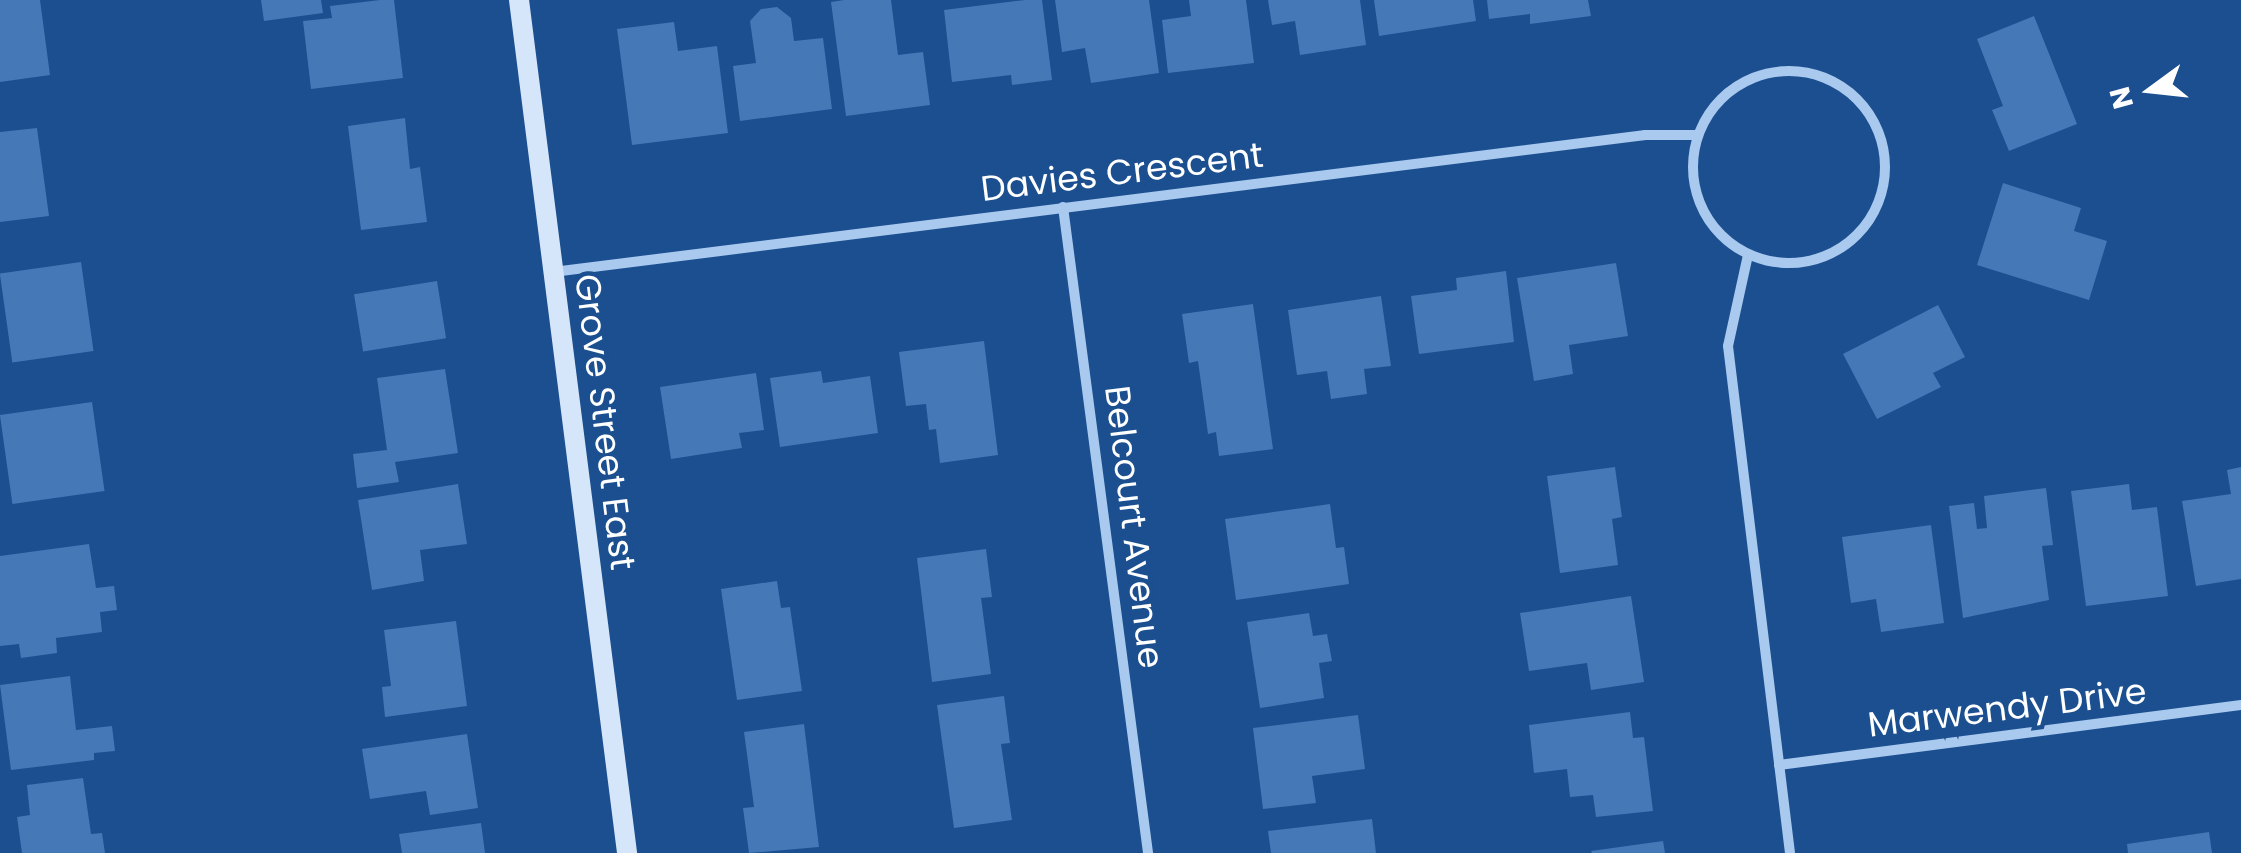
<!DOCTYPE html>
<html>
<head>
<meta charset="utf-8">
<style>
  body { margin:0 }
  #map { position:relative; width:2241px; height:853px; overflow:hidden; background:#1b4f8f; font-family:Poppins,sans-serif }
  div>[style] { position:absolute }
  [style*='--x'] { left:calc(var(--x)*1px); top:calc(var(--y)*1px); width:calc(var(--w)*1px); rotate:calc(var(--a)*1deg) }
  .building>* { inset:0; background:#4478b7; transform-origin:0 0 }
  .street>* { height:10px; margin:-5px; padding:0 5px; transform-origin:5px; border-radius:5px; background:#a9c9ee }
  .street>.ring { margin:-5px; padding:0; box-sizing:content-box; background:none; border:10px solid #a9c9ee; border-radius:50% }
  .secondary>* { height:20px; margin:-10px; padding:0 10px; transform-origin:10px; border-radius:10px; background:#d6e6fa }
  span { translate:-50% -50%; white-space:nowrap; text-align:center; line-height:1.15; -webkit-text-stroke:9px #1b4f8f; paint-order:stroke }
  .street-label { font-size:35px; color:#fff }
  .north { position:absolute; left:2101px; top:40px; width:100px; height:100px; -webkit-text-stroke:8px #1b4f8f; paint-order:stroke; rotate:255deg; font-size:28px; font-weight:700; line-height:40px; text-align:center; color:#fff }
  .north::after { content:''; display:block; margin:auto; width:35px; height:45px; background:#fff; clip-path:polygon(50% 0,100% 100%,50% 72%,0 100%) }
</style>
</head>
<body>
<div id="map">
  <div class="building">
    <div style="clip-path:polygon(0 0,40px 0,50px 75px,0 82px)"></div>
    <div style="clip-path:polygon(261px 0,321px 0,323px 13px,264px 21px)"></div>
    <div style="clip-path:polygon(380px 0,394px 0,403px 78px,311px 89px,303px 21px,332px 18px,330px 6px)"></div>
    <div style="clip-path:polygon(844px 0,891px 0,898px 55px,923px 52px,930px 105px,846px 116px,831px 2px)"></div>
    <div style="clip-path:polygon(1025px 0,1042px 0,1052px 80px,1012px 85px,1011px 75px,952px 82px,944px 10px)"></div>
    <div style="clip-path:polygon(1055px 0,1149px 0,1159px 73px,1091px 83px,1085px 48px,1062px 52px)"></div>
    <div style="clip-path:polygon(1189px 0,1246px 0,1254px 63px,1168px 73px,1162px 20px,1191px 16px)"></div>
    <div style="clip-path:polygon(1268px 0,1360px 0,1366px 45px,1300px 55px,1295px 21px,1272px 25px)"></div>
    <div style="clip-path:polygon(1374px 0,1473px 0,1476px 21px,1379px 36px)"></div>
    <div style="clip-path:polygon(1487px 0,1588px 0,1591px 16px,1530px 24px,1530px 14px,1489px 19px)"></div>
    <div style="clip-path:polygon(777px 7px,791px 18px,794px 41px,823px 38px,832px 109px,740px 121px,733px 66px,756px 63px,750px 21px,761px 9px)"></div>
    <div style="clip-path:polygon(2034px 16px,2077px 124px,2009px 151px,1992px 110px,2003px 106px,1977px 39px)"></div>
    <div style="clip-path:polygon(674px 22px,678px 51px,717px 46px,728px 133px,632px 145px,617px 29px)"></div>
    <div style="clip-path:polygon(405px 118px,410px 169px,420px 167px,427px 222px,361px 230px,348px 126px)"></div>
    <div style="clip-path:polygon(37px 128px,49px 216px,0 222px,0 132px)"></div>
    <div style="clip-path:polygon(2003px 183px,2081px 208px,2074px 231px,2107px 241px,2089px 300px,1977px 265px)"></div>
    <div style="left:81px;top:262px;width:90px;height:82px;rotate:82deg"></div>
    <div style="clip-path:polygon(1616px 263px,1628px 336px,1569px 345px,1573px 374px,1534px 381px,1517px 278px)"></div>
    <div style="clip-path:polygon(1506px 271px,1514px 342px,1419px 354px,1411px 296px,1457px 290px,1456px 278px)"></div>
    <div style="left:437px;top:281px;width:58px;height:84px;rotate:81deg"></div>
    <div style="clip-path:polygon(1381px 296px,1391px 366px,1364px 369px,1367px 394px,1331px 399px,1327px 371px,1297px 375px,1288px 310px)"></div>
    <div style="clip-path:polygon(1253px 304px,1273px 449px,1219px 456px,1216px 432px,1208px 434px,1198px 361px,1189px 363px,1182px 314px)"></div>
    <div style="clip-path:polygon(1938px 305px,1965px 357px,1933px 373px,1941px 387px,1877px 419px,1843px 354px)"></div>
    <div style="clip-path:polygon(984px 341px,998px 455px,940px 463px,936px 429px,929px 430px,926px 404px,906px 406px,899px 352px)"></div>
    <div style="clip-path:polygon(445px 369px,458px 453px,395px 462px,399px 482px,357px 488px,353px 454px,387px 450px,377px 378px)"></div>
    <div style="clip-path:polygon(821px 371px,823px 383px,870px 376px,878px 433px,780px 447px,770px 378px)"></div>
    <div style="clip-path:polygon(756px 373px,764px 430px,739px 433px,742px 448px,671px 459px,660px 387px)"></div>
    <div style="left:92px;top:402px;width:90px;height:93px;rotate:82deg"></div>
    <div style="clip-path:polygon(1615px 467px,1622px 517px,1612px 519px,1618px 565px,1560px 573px,1547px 476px)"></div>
    <div style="clip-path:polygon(2241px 467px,2241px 579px,2196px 586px,2182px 501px,2231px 494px,2227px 470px)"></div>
    <div style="clip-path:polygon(458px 484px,467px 544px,420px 550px,424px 581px,372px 590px,358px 500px)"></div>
    <div style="clip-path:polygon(2129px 484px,2132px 510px,2157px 507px,2168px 596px,2086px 606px,2071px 491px)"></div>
    <div style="clip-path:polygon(2046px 488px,2053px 545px,2042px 546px,2049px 600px,1963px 618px,1949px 506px,1974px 503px,1977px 529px,1987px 528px,1984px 496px)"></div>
    <div style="clip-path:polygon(1330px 504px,1336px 548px,1344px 547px,1349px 584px,1236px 600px,1225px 519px)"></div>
    <div style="clip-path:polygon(1931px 525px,1944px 623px,1881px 632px,1876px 599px,1851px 603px,1842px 537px)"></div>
    <div style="clip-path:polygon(89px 544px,96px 588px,114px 586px,117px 610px,100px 612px,102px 632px,56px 638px,57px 653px,21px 658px,19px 644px,0 646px,0 556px)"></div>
    <div style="clip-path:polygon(986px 549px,992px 597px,981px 598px,991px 674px,932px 682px,917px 558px)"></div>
    <div style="clip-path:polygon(777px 581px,781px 608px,790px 607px,802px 691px,737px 700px,721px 589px)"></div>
    <div style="clip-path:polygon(1631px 596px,1644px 682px,1591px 690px,1587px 663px,1529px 671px,1520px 613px)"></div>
    <div style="clip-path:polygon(1309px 613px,1313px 636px,1327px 634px,1332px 661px,1319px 663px,1324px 698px,1260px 708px,1247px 622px)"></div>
    <div style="clip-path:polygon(456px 621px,467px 706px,385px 717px,382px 687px,391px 686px,384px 630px)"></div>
    <div style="clip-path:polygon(70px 676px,76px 730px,112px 726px,115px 751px,94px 753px,94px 760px,11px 770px,0 685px)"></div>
    <div style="clip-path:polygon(1004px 696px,1010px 743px,1001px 744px,1012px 820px,954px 828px,937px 705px)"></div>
    <div style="clip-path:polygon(1630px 712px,1633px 738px,1644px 737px,1653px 811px,1596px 817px,1593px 795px,1570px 797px,1567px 769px,1534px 773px,1529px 725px)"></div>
    <div style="clip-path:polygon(1358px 715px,1365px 769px,1312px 776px,1316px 803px,1263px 809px,1253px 728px)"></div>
    <div style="clip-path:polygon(804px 724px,819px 847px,749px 853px,743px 808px,754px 807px,744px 732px)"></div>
    <div style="clip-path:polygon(467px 734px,478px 808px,430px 815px,426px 791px,370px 799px,362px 749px)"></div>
    <div style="clip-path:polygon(83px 778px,91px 834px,102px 833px,105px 853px,22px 853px,17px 817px,30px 815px,27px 785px)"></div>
    <div style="clip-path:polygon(1372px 819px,1376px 853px,1271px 853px,1268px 831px)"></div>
    <div style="clip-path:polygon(481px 823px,485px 853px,402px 853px,399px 834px)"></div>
    <div style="clip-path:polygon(2209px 832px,2212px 853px,2128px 853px,2127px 844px)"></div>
    <div style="clip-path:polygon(1663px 841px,1665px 853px,1592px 853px,1591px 851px)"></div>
  </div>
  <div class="street">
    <div class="ring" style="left:1693px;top:71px;width:182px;height:182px"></div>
    <div style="--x:1063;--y:207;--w:652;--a:82.5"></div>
    <div style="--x:1748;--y:255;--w:93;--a:102.4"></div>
    <div style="--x:1728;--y:346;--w:511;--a:83.03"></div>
    <div style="--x:553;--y:272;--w:1101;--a:-7.15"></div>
    <div style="--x:1645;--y:135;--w:53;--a:0"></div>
    <div style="--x:1779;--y:765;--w:466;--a:-7.4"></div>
  </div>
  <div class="secondary">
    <div style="--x:519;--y:0;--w:860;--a:82.78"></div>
  </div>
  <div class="street-label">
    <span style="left:1122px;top:172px;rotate:-7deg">Davies Crescent</span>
    <span style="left:605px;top:422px;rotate:83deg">Grove Street East</span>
    <span style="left:1134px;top:527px;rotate:83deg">Belcourt Avenue</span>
    <span style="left:2007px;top:708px;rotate:-7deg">Marwendy Drive</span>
  </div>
  <div class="north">N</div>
</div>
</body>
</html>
